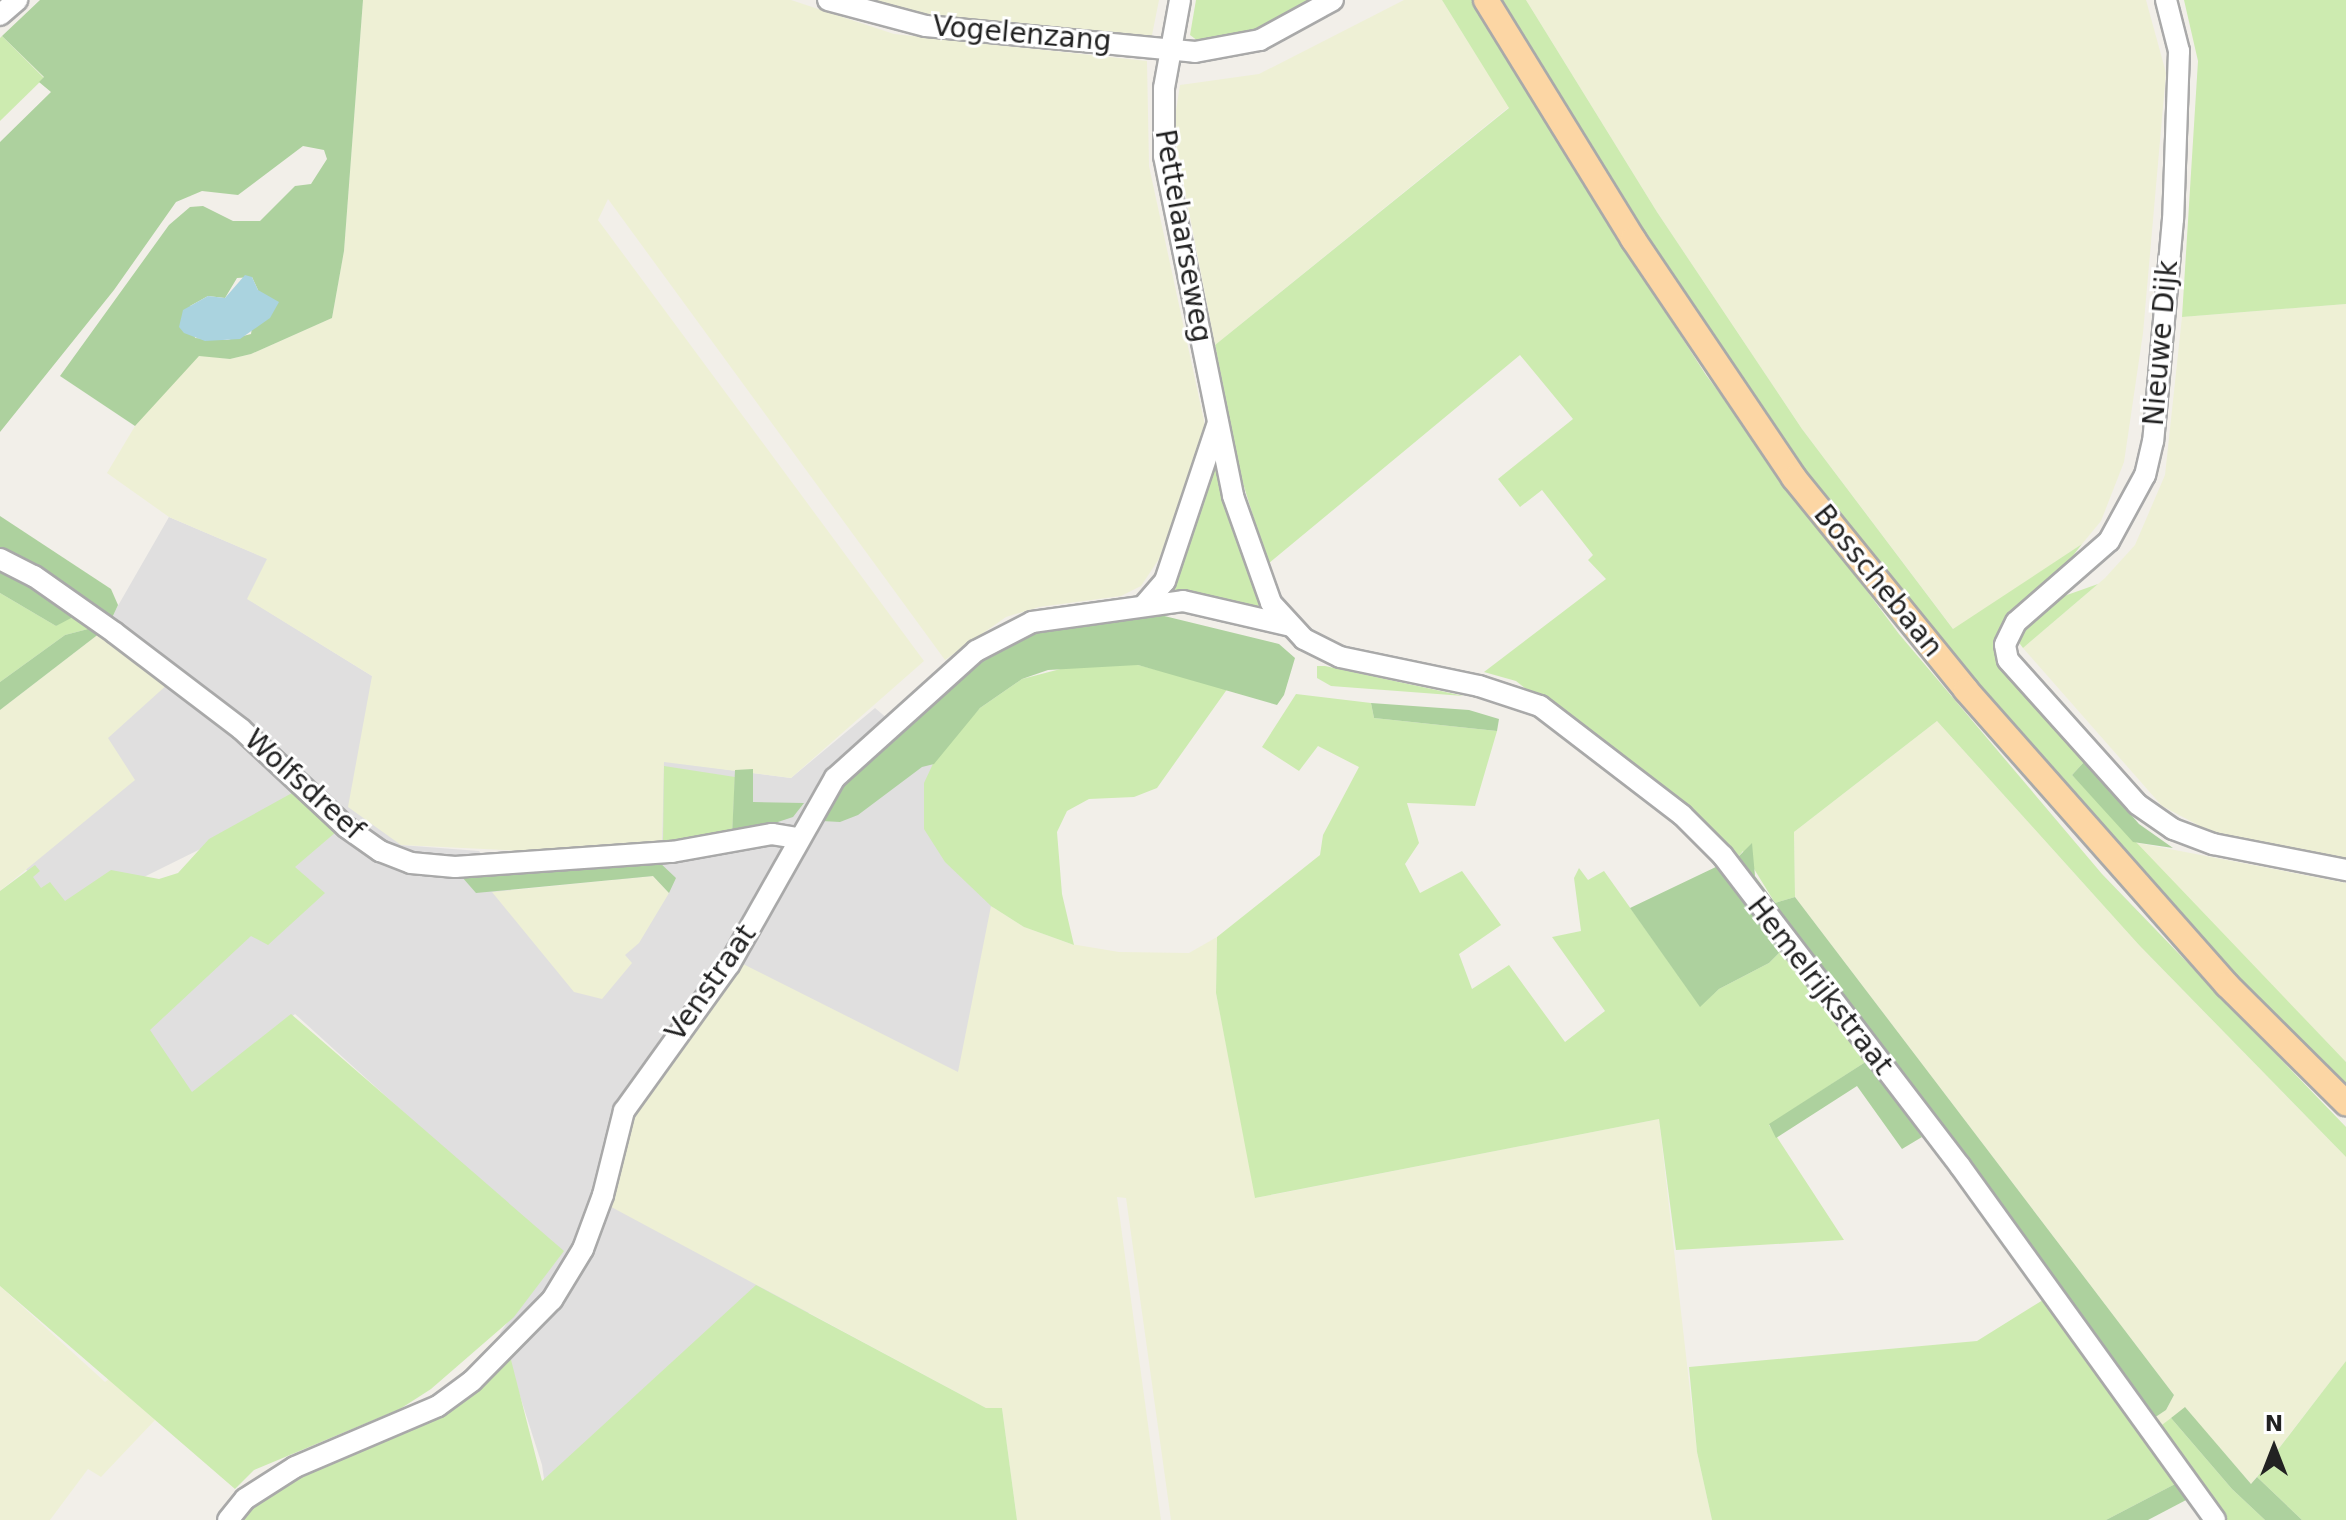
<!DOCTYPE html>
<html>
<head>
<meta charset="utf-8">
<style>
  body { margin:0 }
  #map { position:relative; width:2346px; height:1520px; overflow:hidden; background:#f2efe9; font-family:"DejaVu Sans",sans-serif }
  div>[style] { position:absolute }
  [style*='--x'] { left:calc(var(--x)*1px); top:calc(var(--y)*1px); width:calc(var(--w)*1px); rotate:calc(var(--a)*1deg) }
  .residential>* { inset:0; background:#e0dfdf }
  .farmland>* { inset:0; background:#eef0d5 }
  .grass>* { inset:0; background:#cdebb0 }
  .forest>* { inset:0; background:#add19e }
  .water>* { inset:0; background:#aad3df }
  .roads { filter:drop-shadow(2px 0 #a9a9a9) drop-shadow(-2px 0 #a9a9a9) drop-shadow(0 2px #a9a9a9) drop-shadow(0 -2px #a9a9a9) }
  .minor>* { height:20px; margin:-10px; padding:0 10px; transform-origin:10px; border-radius:10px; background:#fff }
  .major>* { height:24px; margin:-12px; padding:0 12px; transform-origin:12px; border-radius:12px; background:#fcd6a4 }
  span { translate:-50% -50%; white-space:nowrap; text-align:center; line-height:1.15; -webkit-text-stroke:6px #fff; paint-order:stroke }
  .street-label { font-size:28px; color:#222 }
  .north { position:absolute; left:2234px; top:1408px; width:80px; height:80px; -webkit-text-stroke:6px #fff; paint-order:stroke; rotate:0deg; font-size:22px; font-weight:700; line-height:32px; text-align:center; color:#222 }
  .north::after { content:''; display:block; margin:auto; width:28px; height:36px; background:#222; clip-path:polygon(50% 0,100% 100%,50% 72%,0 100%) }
</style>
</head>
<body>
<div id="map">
  <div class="residential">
    <div style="clip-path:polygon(169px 517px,268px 559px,248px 599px,372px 676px,401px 845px,479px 851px,591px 987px,625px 934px,608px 855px,662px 843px,663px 761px,791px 778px,875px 708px,941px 764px,994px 905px,960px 1074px,813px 1309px,582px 1520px,550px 1520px,542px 1465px,500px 1333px,558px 1252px,295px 1014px,189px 1098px,139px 1026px,247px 826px,61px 918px,23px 865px,100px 637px)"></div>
  </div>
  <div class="farmland">
    <div style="clip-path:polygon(363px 0,791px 0,894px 34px,1147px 61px,1149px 166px,1206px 430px,1159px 559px,1141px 586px,1121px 596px,1039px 607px,1006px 617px,945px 660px,608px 199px,598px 220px,924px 661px,791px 778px,664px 762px,662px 843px,608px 855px,401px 845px,348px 807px,372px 676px,247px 599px,267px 559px,169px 517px,107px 473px,135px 426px,190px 361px,199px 355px,230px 359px,251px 354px,332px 318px,344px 251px)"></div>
    <div style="clip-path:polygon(838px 0,1159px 0,1152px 35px,1108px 36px,914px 17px)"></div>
    <div style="clip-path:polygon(1404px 0,1442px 0,1509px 107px,1215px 345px,1173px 130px,1180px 85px,1259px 74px)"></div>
    <div style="clip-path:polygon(1526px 0,2146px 0,2166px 73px,2143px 333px,2124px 462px,2101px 521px,2082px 544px,1954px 630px,1802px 429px,1657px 212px)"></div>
    <div style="clip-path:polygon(2346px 304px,2346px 861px,2213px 833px,2162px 806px,2023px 648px,2105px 578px,2135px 545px,2165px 475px,2182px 317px)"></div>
    <div style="clip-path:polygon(100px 633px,169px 683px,108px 738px,135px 780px,0 891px,0 710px)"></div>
    <div style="clip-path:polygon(1937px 721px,2139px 945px,2346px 1157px,2346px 1361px,2251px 1484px,2185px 1408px,2154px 1431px,2148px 1422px,2166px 1410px,2174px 1395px,1795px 897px,1794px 832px)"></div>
    <div style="clip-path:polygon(2133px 842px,2346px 883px,2346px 1062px,2297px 1011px)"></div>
    <div style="clip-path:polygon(653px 876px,669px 893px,639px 943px,625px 955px,632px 963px,602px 999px,574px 992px,492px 892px)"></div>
    <div style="clip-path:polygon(991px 906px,1024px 927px,1071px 944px,1119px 952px,1189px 953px,1217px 937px,1216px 993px,1256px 1198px,1659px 1119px,1697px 1452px,1712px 1520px,1171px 1520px,1126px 1198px,1117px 1197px,1161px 1520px,1017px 1520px,1002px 1408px,986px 1408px,602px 1202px,625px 1127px,737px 961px,958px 1072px)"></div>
    <div style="clip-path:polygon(0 1286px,105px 1382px,109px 1379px,155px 1420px,101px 1477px,88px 1469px,50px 1520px,0 1520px)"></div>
  </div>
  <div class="grass">
    <div style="clip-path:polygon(1196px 0,1312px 0,1256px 33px,1202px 44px,1190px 35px)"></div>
    <div style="clip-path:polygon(1442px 0,1476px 0,1602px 214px,1706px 375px,1899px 634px,2102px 874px,2346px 1127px,2346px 1157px,2139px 945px,1937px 721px,1794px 832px,1795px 897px,1775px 903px,1743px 851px,1738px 857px,1516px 681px,1484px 672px,1606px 579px,1588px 560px,1593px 555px,1542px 490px,1520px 507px,1498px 479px,1573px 419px,1520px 355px,1268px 564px,1241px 477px,1215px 345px,1509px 108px)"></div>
    <div style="clip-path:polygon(1495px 0,1526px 0,1657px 212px,1802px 429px,1953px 629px,2082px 544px,2055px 579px,2007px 622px,1998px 645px,2085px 761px,2072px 775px,2346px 1062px,2346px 1097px,1893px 596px,1723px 361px)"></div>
    <div style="clip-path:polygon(2184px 0,2346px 0,2346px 304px,2182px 317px,2198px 61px)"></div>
    <div style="clip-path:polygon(2px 36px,44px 78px,0 121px,0 38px)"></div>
    <div style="clip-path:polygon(1218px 456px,1247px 569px,1269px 610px,1160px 596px)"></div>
    <div style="clip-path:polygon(2098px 584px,2023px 648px,2014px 636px,2050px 601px)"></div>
    <div style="clip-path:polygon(0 593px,56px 626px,71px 612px,104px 634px,88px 629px,65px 635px,0 682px)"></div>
    <div style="clip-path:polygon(1076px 665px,1138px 665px,1228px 688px,1157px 788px,1134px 797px,1089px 799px,1067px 811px,1057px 832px,1062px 894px,1074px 945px,1024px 927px,991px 906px,945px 862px,924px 829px,924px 783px,938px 753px,980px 708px,1022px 679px)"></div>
    <div style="clip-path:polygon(1317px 666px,1325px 666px,1464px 696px,1331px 686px,1317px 678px)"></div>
    <div style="clip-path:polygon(1296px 694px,1371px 703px,1374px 718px,1497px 731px,1475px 806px,1407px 803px,1419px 843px,1405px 864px,1420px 893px,1462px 871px,1501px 925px,1459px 954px,1472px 989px,1509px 965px,1565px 1042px,1605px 1011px,1552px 937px,1581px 931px,1574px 878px,1579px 868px,1588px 880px,1604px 871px,1700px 1006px,1719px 989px,1769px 963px,1783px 949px,1867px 1061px,1769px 1125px,1844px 1240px,1676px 1250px,1659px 1119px,1255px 1198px,1216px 993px,1217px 937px,1320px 855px,1323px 835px,1359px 767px,1318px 746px,1299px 771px,1262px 747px)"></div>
    <div style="clip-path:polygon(664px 766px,735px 777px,732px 837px,663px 845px)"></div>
    <div style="clip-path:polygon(292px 793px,336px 832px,295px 867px,325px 893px,268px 945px,251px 936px,150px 1030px,192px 1092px,291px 1014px,564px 1251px,514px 1317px,431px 1389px,400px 1409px,254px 1470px,235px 1489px,0 1286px,0 891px,35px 865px,40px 871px,33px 877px,41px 888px,50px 882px,65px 901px,111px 870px,159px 879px,178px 873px,209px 839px)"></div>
    <div style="clip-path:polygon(756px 1285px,986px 1408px,1002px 1408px,1017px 1520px,234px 1520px,286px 1478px,412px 1428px,448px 1408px,509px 1352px,542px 1481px)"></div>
    <div style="clip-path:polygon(2043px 1300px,2177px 1483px,2106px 1520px,1712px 1520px,1697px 1452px,1689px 1367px,1977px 1341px)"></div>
    <div style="clip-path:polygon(2346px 1361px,2346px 1520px,2302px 1520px,2257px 1477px)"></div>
    <div style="clip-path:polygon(2171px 1418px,2232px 1489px,2265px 1520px,2219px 1520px,2154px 1431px)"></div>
  </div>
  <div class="forest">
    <div style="clip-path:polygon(evenodd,40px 0,363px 0,344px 251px,332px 318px,251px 354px,230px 359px,199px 356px,135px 426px,60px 376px,169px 225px,190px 207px,203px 206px,233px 221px,260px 221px,295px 186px,311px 184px,327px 159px,324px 150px,303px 146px,238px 195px,202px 191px,176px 202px,114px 290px,0 432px,0 142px,51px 92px,39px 82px,44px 77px,2px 36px,40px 0,252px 277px,258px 290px,251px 334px,227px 340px,195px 338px,190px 306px,208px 296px,225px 298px,237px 278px,252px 277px)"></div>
    <div style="clip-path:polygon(0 516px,111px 589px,118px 605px,111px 620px,0 553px)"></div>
    <div style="clip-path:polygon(0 568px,71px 612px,73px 617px,56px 626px,0 593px)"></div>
    <div style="clip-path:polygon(1152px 613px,1279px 644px,1295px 658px,1284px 695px,1277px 705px,1138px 665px,1048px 670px,1022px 679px,980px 708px,934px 764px,922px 767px,858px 815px,840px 822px,822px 821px,837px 783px,1010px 636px)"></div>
    <div style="clip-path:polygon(88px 629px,100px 633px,0 710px,0 682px,65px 635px)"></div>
    <div style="clip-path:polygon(1371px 703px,1469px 710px,1499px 719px,1497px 731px,1374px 718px)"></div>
    <div style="clip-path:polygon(2085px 761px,2139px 824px,2173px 848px,2133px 842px,2072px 775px)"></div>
    <div style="clip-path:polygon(753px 769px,753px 802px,804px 803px,793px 817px,732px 837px,735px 770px)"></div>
    <div style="clip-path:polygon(1752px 843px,1755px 876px,1775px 903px,1795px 897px,2174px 1395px,2166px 1410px,2148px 1422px,1738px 865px,1738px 857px)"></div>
    <div style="clip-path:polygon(657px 860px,676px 878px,669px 893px,653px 876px,476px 893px,462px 877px)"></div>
    <div style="clip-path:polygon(1720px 865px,1783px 949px,1769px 963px,1719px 989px,1700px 1007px,1630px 908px)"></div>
    <div style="clip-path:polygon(1867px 1061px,1922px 1137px,1902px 1149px,1857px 1086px,1776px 1138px,1769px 1124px)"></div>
    <div style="clip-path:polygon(2185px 1407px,2251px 1484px,2257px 1477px,2302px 1520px,2265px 1520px,2232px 1489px,2171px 1418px)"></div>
    <div style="clip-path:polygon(2177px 1483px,2188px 1499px,2148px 1520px,2106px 1520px)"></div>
  </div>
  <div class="water">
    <div style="clip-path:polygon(245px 275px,252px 277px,258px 290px,279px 302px,270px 318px,240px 339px,205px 341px,184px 333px,179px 327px,183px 310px,208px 296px,225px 298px)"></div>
  </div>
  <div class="roads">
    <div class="minor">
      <div style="--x:828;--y:0;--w:101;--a:14.9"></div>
      <div style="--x:926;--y:26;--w:270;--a:5.5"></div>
      <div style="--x:1195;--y:52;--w:66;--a:-10.5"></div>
      <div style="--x:1260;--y:40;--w:83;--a:-28.7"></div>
      <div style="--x:1180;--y:0;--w:89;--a:100.3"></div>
      <div style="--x:1164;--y:88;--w:68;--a:90"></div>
      <div style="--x:1164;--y:156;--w:347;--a:78.5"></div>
      <div style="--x:1233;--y:496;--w:114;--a:70.4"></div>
      <div style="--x:1271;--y:603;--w:49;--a:47.5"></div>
      <div style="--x:1304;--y:639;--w:40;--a:26.6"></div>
      <div style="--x:1340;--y:657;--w:142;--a:11.8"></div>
      <div style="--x:1479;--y:686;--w:64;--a:18.2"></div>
      <div style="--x:1540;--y:706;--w:179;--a:37.5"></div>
      <div style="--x:1682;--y:815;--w:58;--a:45"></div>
      <div style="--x:1723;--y:856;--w:390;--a:52.6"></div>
      <div style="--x:1960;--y:1166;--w:436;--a:54.2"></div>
      <div style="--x:2166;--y:0;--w:53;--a:75.7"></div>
      <div style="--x:2179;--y:51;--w:168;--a:92"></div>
      <div style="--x:2173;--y:219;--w:223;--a:95.1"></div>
      <div style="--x:2153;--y:441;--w:35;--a:103"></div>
      <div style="--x:2145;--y:475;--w:75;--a:118.6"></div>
      <div style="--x:2109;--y:541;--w:123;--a:138.9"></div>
      <div style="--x:2016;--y:622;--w:25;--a:116"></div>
      <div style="--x:2005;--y:645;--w:15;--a:79"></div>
      <div style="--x:2008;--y:660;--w:193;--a:48.1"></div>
      <div style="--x:2137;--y:804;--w:44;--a:34.8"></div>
      <div style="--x:2173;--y:829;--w:43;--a:20.6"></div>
      <div style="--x:2213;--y:844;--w:136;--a:11.1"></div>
      <div style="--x:0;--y:15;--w:23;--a:-41"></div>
      <div style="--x:0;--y:559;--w:38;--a:27"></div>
      <div style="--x:34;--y:576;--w:99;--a:35.1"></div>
      <div style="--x:115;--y:633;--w:158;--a:37.3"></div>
      <div style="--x:241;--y:729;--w:144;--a:43"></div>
      <div style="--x:346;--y:827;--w:42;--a:35.2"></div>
      <div style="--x:380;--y:851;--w:33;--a:21"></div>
      <div style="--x:411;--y:863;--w:44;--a:5.2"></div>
      <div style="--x:455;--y:867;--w:218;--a:-4"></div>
      <div style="--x:672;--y:852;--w:102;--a:-10.2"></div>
      <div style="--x:772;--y:834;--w:26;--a:9"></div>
      <div style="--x:1145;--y:604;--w:30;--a:-49"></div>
      <div style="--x:1165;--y:581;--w:167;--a:-71.5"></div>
      <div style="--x:228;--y:1520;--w:27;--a:-51"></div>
      <div style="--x:245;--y:1499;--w:59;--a:-32.6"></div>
      <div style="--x:295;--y:1467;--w:155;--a:-23.1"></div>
      <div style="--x:438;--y:1406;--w:42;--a:-36.3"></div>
      <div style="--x:472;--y:1381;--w:114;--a:-45.4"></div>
      <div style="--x:552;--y:1300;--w:60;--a:-58.7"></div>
      <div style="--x:583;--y:1249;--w:58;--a:-69.7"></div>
      <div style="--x:603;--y:1195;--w:87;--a:-76"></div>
      <div style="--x:624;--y:1111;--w:180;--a:-54.3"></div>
      <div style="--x:729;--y:965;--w:215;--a:-60.5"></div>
      <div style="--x:835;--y:778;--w:190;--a:-42"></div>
      <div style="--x:976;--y:651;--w:63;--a:-27.4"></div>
      <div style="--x:1032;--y:622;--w:152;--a:-7.9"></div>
      <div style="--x:1183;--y:601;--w:111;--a:13"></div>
    </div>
    <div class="major">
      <div style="--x:1486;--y:0;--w:281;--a:58.4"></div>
      <div style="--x:1633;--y:239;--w:288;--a:56"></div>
      <div style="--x:1794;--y:478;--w:273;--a:50.9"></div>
      <div style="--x:1966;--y:690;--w:394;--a:48.5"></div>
      <div style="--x:2227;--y:985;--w:168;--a:44.8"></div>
    </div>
  </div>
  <div class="street-label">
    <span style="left:1022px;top:34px;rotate:5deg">Vogelenzang</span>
    <span style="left:1183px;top:236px;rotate:80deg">Pettelaarseweg</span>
    <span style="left:2161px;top:343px;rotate:-85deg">Nieuwe Dijk</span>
    <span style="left:1878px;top:581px;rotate:51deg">Bosschebaan</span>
    <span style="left:304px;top:785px;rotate:42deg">Wolfsdreef</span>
    <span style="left:711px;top:983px;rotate:-55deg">Venstraat</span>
    <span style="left:1820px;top:986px;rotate:52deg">Hemelrijkstraat</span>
  </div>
  <div class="north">N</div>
</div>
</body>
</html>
